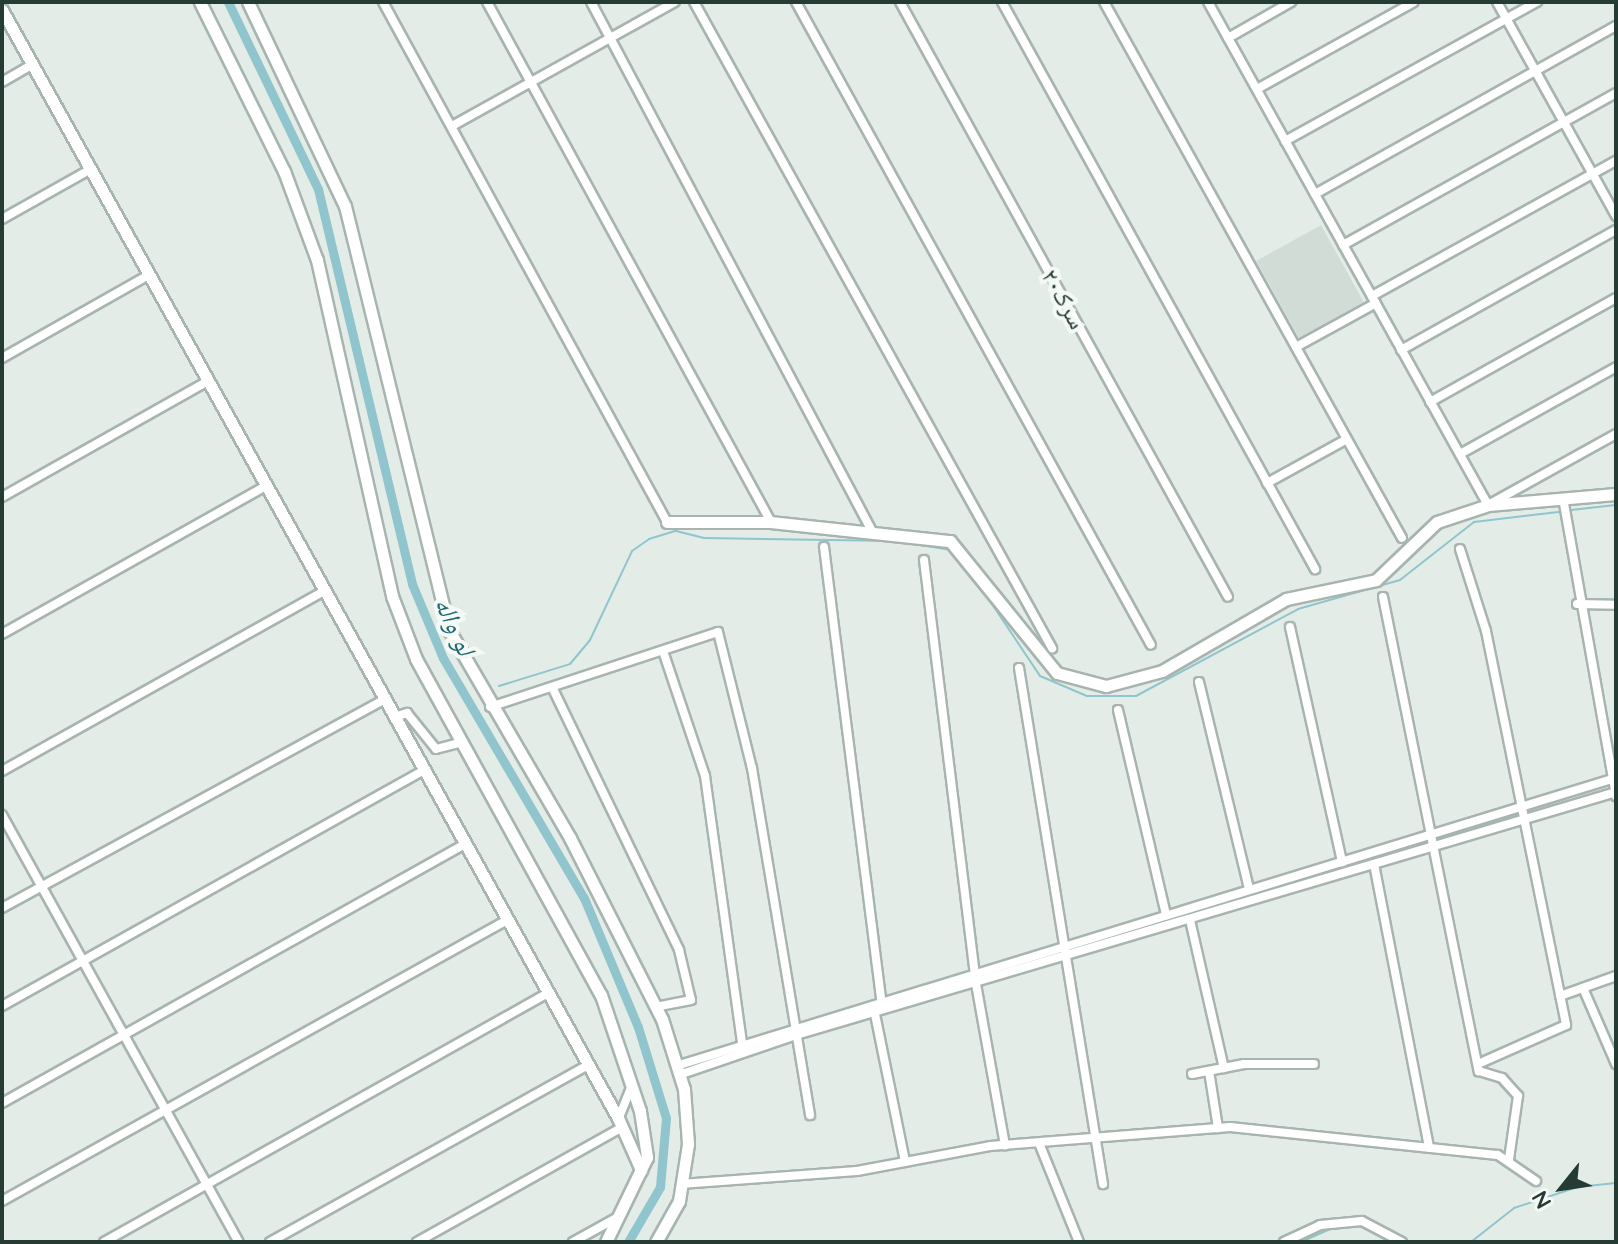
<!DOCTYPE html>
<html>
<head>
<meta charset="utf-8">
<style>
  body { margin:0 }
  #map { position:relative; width:1618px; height:1244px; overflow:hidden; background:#e4ece8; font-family:Quicksand,"Noto Naskh Arabic",sans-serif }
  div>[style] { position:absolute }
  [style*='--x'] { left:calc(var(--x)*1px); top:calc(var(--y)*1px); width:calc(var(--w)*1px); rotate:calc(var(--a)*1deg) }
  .built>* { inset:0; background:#d2dcd7; transform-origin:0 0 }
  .stream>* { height:2px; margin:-1px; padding:0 1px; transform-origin:1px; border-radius:1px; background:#90c5cd }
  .canal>* { height:9px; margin:-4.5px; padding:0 4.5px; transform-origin:4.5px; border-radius:4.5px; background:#90c5cd }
  .roads { filter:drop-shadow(2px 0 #a7b4af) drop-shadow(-2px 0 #a7b4af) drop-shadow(0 2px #a7b4af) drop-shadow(0 -2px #a7b4af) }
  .street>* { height:8px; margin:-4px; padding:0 4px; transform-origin:4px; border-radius:4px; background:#fff }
  .secondary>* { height:11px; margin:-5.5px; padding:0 5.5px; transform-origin:5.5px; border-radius:5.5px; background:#fff }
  span { translate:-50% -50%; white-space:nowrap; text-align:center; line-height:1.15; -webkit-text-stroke:8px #f4f9f6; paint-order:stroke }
  .street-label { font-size:24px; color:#253c35 }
  .water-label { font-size:26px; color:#236974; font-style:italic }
  .frame { position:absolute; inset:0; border:4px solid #253c35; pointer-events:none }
  .north { position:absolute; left:1522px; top:1148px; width:80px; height:80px; -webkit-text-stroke:6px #f4f9f6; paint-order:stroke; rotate:240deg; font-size:22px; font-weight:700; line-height:32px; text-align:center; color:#253c35 }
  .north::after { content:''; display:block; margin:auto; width:28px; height:36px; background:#253c35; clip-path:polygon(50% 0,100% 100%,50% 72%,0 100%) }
</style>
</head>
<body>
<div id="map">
  <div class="built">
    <div style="left:1321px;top:225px;width:88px;height:74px;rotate:61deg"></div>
  </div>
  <div class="stream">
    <div style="--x:1571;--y:510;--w:45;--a:-6.3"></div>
    <div style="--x:976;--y:580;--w:115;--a:56.3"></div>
    <div style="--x:1040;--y:676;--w:51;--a:23.1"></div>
    <div style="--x:1087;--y:696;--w:49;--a:0"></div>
    <div style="--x:1136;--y:696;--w:184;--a:-28.2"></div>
    <div style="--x:1298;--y:609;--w:106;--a:-15.9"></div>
    <div style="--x:1400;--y:580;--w:94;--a:-38.1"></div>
    <div style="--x:1474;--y:522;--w:85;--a:-6.8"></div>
    <div style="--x:499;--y:686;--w:74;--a:-17.2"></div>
    <div style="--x:570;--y:664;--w:31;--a:-50"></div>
    <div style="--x:590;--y:640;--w:98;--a:-64.7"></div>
    <div style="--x:632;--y:551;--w:21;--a:-35"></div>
    <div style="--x:649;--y:539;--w:28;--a:-17"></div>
    <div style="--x:676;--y:531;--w:29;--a:14"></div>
    <div style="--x:704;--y:538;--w:192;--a:0.9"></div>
    <div style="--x:896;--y:541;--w:56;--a:9.3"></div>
    <div style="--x:1301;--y:1242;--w:35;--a:-24"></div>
    <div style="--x:1471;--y:1242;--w:55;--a:-38.3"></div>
    <div style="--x:1514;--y:1208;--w:67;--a:-18.2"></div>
    <div style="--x:1578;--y:1187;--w:38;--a:-6"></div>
  </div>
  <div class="canal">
    <div style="--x:228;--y:2;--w:208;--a:64.3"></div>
    <div style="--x:318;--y:189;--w:406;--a:76.6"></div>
    <div style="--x:412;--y:584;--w:80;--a:67.3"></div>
    <div style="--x:443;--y:658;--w:278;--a:59.6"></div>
    <div style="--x:584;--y:898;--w:140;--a:67.3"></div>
    <div style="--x:638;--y:1027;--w:95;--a:72.9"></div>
    <div style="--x:666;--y:1118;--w:69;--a:95"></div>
    <div style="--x:660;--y:1187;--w:64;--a:120.2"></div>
  </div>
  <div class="roads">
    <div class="street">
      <div style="--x:383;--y:2;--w:592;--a:61.36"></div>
      <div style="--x:487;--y:2;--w:592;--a:61.36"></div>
      <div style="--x:591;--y:2;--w:601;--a:62.03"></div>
      <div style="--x:694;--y:2;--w:739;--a:61.01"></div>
      <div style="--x:796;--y:2;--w:734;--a:61.1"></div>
      <div style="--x:900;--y:2;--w:679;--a:61.13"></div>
      <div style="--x:1002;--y:2;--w:648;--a:61.1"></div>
      <div style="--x:1104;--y:2;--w:613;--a:60.93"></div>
      <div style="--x:1208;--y:2;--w:576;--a:60.9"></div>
      <div style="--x:1488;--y:505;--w:146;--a:-29"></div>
      <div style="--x:1497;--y:2;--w:245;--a:60.9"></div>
      <div style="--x:1228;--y:38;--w:73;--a:-29.7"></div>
      <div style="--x:2;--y:82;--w:34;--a:-30"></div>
      <div style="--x:1257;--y:89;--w:179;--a:-29"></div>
      <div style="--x:452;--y:126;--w:255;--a:-29.1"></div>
      <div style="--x:1285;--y:141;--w:288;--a:-28.9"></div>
      <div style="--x:1315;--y:194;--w:345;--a:-29.2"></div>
      <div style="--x:2;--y:219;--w:102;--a:-29.3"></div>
      <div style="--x:1343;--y:245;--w:312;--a:-29.1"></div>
      <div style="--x:1372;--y:296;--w:279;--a:-29"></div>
      <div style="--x:1296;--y:347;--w:91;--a:-28.8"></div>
      <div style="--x:1401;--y:350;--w:246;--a:-29.2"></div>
      <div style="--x:2;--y:358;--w:169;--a:-29.5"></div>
      <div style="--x:1430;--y:402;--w:213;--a:-29.2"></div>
      <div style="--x:1460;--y:454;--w:179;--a:-29.1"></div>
      <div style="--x:1267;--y:483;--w:91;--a:-28.8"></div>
      <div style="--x:2;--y:497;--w:236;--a:-29.4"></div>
      <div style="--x:1563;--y:498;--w:303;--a:79.9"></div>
      <div style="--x:824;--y:547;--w:464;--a:82.8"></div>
      <div style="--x:1460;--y:549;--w:86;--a:72.4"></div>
      <div style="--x:1486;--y:631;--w:402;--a:78.5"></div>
      <div style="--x:1566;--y:1025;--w:96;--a:156.1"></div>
      <div style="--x:924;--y:560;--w:427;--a:83"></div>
      <div style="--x:976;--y:984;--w:164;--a:79.8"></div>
      <div style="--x:1383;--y:597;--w:484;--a:78.6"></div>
      <div style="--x:1479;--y:1071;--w:24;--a:17"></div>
      <div style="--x:1502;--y:1078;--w:24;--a:48"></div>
      <div style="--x:1518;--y:1096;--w:64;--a:98.1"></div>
      <div style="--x:1577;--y:604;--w:39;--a:1"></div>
      <div style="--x:1290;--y:627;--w:241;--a:77.5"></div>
      <div style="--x:2;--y:634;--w:303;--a:-29.3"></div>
      <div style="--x:663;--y:651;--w:132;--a:71.4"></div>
      <div style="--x:705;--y:776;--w:270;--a:82.1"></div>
      <div style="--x:1019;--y:668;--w:523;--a:80.75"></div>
      <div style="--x:1199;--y:682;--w:213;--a:76.4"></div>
      <div style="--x:553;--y:689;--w:290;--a:64.2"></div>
      <div style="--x:679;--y:950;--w:51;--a:76.5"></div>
      <div style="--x:691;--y:1000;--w:36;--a:169"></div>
      <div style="--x:490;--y:707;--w:240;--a:-18.2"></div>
      <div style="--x:718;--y:632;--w:140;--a:76"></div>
      <div style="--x:752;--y:768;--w:352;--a:80.5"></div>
      <div style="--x:1118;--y:710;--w:211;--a:76.8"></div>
      <div style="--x:394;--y:717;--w:14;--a:-17"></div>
      <div style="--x:407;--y:713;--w:46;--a:51.1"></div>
      <div style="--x:436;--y:749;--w:27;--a:-15"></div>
      <div style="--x:2;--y:771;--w:369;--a:-29.2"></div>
      <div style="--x:2;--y:815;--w:488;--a:61"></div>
      <div style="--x:1374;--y:864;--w:289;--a:79"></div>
      <div style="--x:2;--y:908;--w:436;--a:-28.6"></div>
      <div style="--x:1190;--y:920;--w:152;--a:77.1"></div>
      <div style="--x:1583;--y:988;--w:83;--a:66.5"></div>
      <div style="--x:1560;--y:996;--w:59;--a:-19.7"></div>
      <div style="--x:2;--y:1006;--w:484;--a:-29.2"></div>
      <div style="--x:875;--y:1014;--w:151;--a:78.5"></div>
      <div style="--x:676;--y:1066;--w:979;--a:-17.05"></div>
      <div style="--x:1209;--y:1071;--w:58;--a:81"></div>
      <div style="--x:1192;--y:1074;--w:53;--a:-10.9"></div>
      <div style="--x:1244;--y:1064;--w:70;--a:0"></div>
      <div style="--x:679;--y:1075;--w:120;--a:-18.9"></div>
      <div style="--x:793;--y:1036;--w:858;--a:-16.51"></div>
      <div style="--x:2;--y:1103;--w:531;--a:-29.22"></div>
      <div style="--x:618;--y:1120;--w:38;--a:-68"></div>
      <div style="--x:1039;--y:1143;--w:107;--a:68"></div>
      <div style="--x:681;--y:1184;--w:176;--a:-4.2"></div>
      <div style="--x:857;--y:1171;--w:135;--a:-10.6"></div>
      <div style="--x:990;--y:1146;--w:241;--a:-4.5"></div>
      <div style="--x:1230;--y:1127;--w:269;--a:6"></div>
      <div style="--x:1498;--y:1155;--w:46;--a:34.4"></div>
      <div style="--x:2;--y:1201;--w:578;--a:-29.09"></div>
      <div style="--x:104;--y:1242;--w:509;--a:-29.28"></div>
      <div style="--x:270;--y:1242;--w:364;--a:-29.1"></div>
      <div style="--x:417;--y:1242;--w:236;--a:-29.2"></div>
      <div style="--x:573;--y:1242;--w:51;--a:-29.1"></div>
      <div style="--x:1284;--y:1242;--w:40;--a:-25"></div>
      <div style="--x:1320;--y:1225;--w:42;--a:-5.4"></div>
      <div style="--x:1362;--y:1221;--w:45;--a:27.7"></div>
    </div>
    <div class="secondary">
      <div style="--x:200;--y:2;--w:189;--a:63.6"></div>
      <div style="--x:284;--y:171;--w:95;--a:69.7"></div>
      <div style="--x:317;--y:260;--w:344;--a:77.4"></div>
      <div style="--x:392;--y:596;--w:67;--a:69.1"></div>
      <div style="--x:416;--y:659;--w:384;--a:61.2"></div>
      <div style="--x:601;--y:995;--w:122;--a:71.4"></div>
      <div style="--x:640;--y:1111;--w:47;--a:81.3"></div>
      <div style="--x:647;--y:1157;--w:94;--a:115.8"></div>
      <div style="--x:248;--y:2;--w:226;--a:64.6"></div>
      <div style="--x:345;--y:206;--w:437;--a:76.2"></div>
      <div style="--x:449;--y:630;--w:241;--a:59.8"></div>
      <div style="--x:570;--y:838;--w:203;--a:63.1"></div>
      <div style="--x:662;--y:1019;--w:73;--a:72.6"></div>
      <div style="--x:684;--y:1089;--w:55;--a:85.8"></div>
      <div style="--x:688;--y:1144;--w:58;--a:99"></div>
      <div style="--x:679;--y:1201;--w:47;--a:119.3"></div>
      <div style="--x:2;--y:10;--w:1268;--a:60.93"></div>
      <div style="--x:618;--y:1118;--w:57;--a:66.1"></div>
      <div style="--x:667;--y:522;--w:104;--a:0"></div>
      <div style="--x:771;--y:522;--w:180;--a:6.1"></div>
      <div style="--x:950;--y:541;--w:170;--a:51"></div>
      <div style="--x:1057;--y:673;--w:51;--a:14.9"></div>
      <div style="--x:1106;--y:686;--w:58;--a:-15"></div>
      <div style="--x:1162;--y:671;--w:143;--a:-30.1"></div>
      <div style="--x:1286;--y:599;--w:92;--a:-11.9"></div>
      <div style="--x:1376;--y:580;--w:84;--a:-43.6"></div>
      <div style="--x:1437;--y:522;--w:54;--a:-18.4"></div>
      <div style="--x:1488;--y:505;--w:128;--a:-4.9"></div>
    </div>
  </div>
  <div class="street-label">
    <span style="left:1064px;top:299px;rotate:61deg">سرک۲۰</span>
  </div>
  <div class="water-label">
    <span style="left:455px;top:626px;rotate:65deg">لو واله</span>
  </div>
  <div class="frame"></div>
  <div class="north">N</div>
</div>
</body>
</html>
